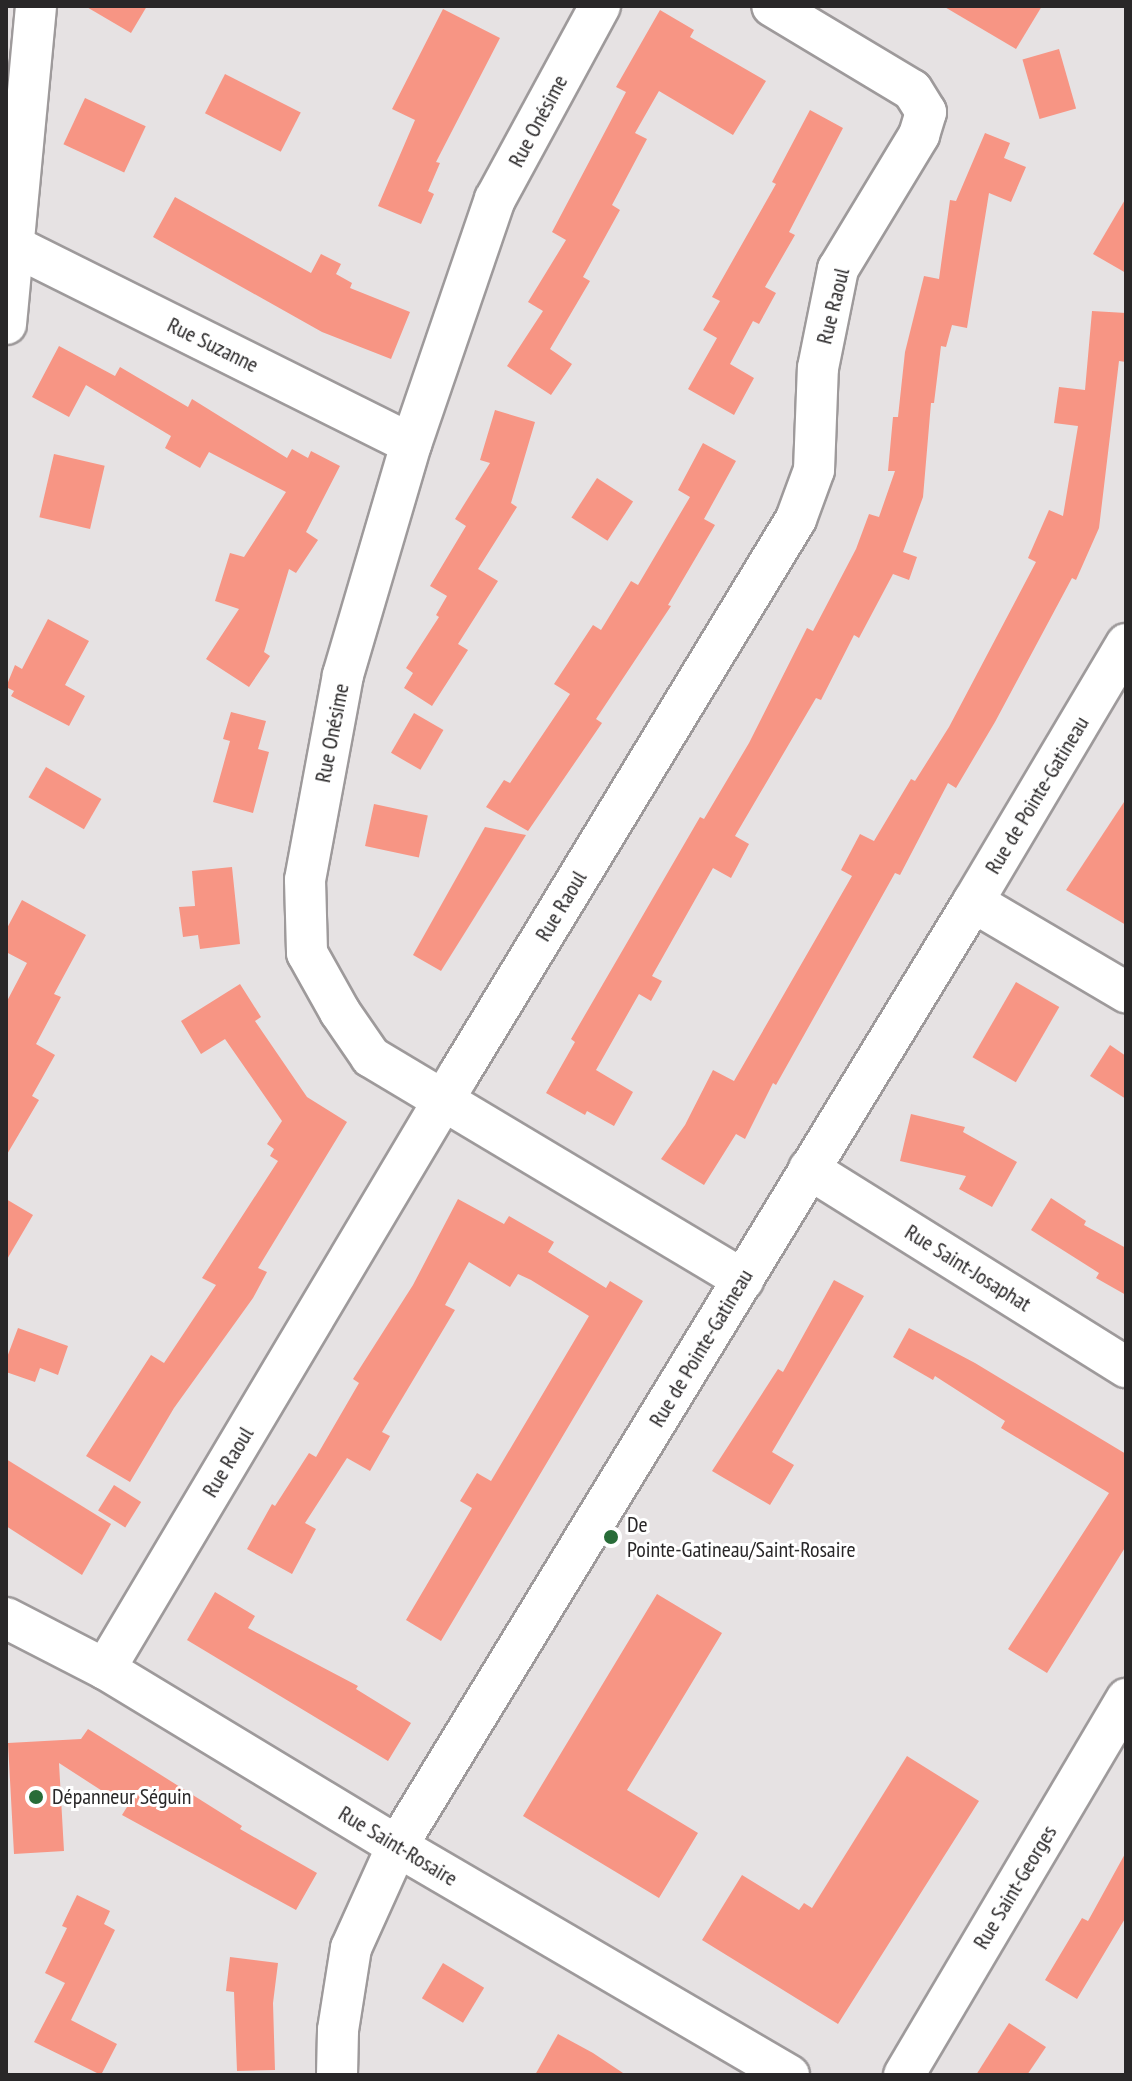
<!DOCTYPE html>
<html>
<head>
<meta charset="utf-8">
<style>
  body { margin:0 }
  #map { position:relative; width:1132px; height:2081px; overflow:hidden; background:#e6e2e3; font-family:"PT Sans Narrow",sans-serif }
  div>[style] { position:absolute }
  [style*='--x'] { left:calc(var(--x)*1px); top:calc(var(--y)*1px); width:calc(var(--w)*1px); rotate:calc(var(--a)*1deg) }
  .building>* { inset:0; background:#f79584; transform-origin:0 0 }
  .roads { filter:drop-shadow(2px 0 #9e9a9b) drop-shadow(-2px 0 #9e9a9b) drop-shadow(0 2px #9e9a9b) drop-shadow(0 -2px #9e9a9b) }
  .minor>* { height:40px; margin:-20px; padding:0 20px; transform-origin:20px; border-radius:20px; background:#fff }
  .dots>* { width:22px; height:22px; translate:-50% -50%; box-sizing:border-box; border:4px solid #fff; border-radius:50% }
  span { translate:-50% -50%; white-space:nowrap; text-align:center; line-height:1.15; -webkit-text-stroke:6px #fff; paint-order:stroke }
  .street-label { font-size:22px; color:#292728 }
  .poi-label { font-size:22px; color:#292728 }
  .left { translate:0 -50%; text-align:left }
  .frame { position:absolute; inset:0; border:8px solid #292728; pointer-events:none }
</style>
</head>
<body>
<div id="map">
  <div class="building">
    <div style="clip-path:polygon(85px 6px,147px 6px,131px 33px)"></div>
    <div style="clip-path:polygon(943px 6px,1042px 6px,1016px 49px)"></div>
    <div style="clip-path:polygon(443px 9px,500px 38px,436px 162px,440px 163px,428px 191px,434px 194px,421px 224px,378px 206px,415px 120px,392px 109px)"></div>
    <div style="clip-path:polygon(660px 10px,694px 30px,690px 37px,766px 81px,733px 135px,659px 91px,635px 133px,647px 139px,612px 205px,620px 210px,583px 277px,590px 281px,550px 349px,572px 364px,551px 395px,507px 366px,543px 311px,528px 302px,566px 240px,552px 232px,626px 92px,616px 87px)"></div>
    <div style="left:1059px;top:49px;width:62px;height:38px;rotate:74deg"></div>
    <div style="left:225px;top:74px;width:85px;height:44px;rotate:27deg"></div>
    <div style="left:85px;top:98px;width:67px;height:51px;rotate:25deg"></div>
    <div style="clip-path:polygon(810px 110px,843px 128px,789px 232px,795px 235px,765px 287px,776px 293px,759px 324px,753px 321px,730px 364px,754px 378px,734px 415px,688px 389px,717px 338px,703px 330px,720px 301px,712px 297px,776px 184px,772px 182px)"></div>
    <div style="clip-path:polygon(985px 133px,1010px 143px,1004px 158px,1026px 167px,1011px 202px,989px 193px,967px 328px,952px 325px,946px 347px,941px 346px,934px 403px,931px 403px,923px 497px,903px 552px,917px 557px,909px 580px,893px 574px,859px 638px,854px 635px,821px 700px,816px 698px,735px 836px,749px 844px,731px 878px,713px 868px,652px 976px,662px 981px,651px 1001px,639px 994px,596px 1070px,633px 1092px,614px 1126px,587px 1111px,585px 1115px,546px 1093px,575px 1042px,571px 1039px,700px 817px,704px 819px,749px 743px,807px 628px,813px 631px,856px 549px,869px 514px,879px 517px,895px 471px,888px 471px,893px 417px,898px 417px,905px 352px,924px 276px,939px 279px,950px 200px,956px 201px)"></div>
    <div style="clip-path:polygon(175px 197px,311px 273px,321px 254px,341px 264px,336px 274px,352px 283px,350px 288px,410px 312px,391px 359px,322px 332px,153px 237px)"></div>
    <div style="clip-path:polygon(1126px 198px,1126px 273px,1093px 254px)"></div>
    <div style="clip-path:polygon(1092px 311px,1126px 313px,1126px 362px,1119px 361px,1099px 528px,1076px 580px,1072px 578px,995px 722px,956px 788px,948px 783px,900px 875px,895px 873px,776px 1085px,773px 1083px,745px 1139px,736px 1134px,704px 1185px,661px 1159px,685px 1125px,713px 1070px,734px 1081px,852px 876px,841px 870px,860px 834px,874px 841px,911px 779px,915px 781px,949px 727px,1036px 562px,1028px 558px,1049px 510px,1063px 516px,1078px 426px,1054px 423px,1059px 387px,1085px 390px)"></div>
    <div style="clip-path:polygon(59px 346px,115px 376px,120px 367px,188px 407px,192px 399px,287px 458px,292px 449px,308px 458px,311px 451px,340px 466px,306px 532px,318px 540px,296px 573px,289px 569px,264px 652px,270px 656px,249px 687px,206px 659px,239px 609px,215px 601px,230px 553px,244px 557px,286px 492px,209px 452px,200px 468px,165px 448px,171px 436px,86px 385px,69px 417px,32px 397px)"></div>
    <div style="clip-path:polygon(495px 410px,535px 422px,511px 503px,517px 507px,478px 569px,498px 581px,458px 644px,468px 650px,432px 706px,404px 688px,413px 673px,406px 668px,439px 617px,436px 615px,447px 596px,430px 586px,466px 526px,455px 519px,490px 463px,480px 460px)"></div>
    <div style="clip-path:polygon(703px 443px,736px 461px,704px 519px,715px 525px,668px 605px,671px 606px,596px 719px,602px 723px,528px 831px,486px 807px,504px 780px,510px 783px,570px 694px,554px 684px,593px 625px,601px 630px,631px 581px,638px 585px,690px 497px,678px 490px)"></div>
    <div style="left:54px;top:454px;width:52px;height:65px;rotate:13deg"></div>
    <div style="left:597px;top:478px;width:43px;height:47px;rotate:33deg"></div>
    <div style="clip-path:polygon(48px 619px,89px 641px,65px 685px,85px 696px,69px 726px,11px 696px,14px 691px,6px 687px,15px 665px,22px 669px)"></div>
    <div style="clip-path:polygon(231px 712px,266px 721px,258px 749px,269px 752px,253px 813px,213px 802px,230px 741px,223px 739px)"></div>
    <div style="left:414px;top:713px;width:34px;height:46px;rotate:30deg"></div>
    <div style="left:46px;top:767px;width:64px;height:35px;rotate:30deg"></div>
    <div style="clip-path:polygon(1126px 799px,1126px 925px,1066px 890px)"></div>
    <div style="left:374px;top:804px;width:55px;height:43px;rotate:12deg"></div>
    <div style="clip-path:polygon(485px 827px,526px 835px,441px 971px,413px 955px)"></div>
    <div style="clip-path:polygon(232px 867px,240px 944px,200px 949px,198px 935px,183px 937px,179px 907px,195px 906px,192px 871px)"></div>
    <div style="clip-path:polygon(22px 900px,86px 935px,54px 994px,61px 997px,36px 1044px,55px 1055px,32px 1096px,39px 1100px,6px 1156px,6px 1003px,27px 963px,6px 952px,6px 930px)"></div>
    <div style="left:1016px;top:982px;width:50px;height:87px;rotate:30deg"></div>
    <div style="clip-path:polygon(240px 984px,261px 1017px,255px 1021px,307px 1097px,347px 1122px,258px 1268px,267px 1272px,253px 1298px,174px 1408px,130px 1482px,86px 1456px,151px 1355px,164px 1363px,216px 1285px,202px 1278px,278px 1161px,270px 1156px,274px 1149px,267px 1144px,282px 1121px,225px 1039px,201px 1054px,181px 1021px)"></div>
    <div style="clip-path:polygon(1110px 1045px,1126px 1056px,1126px 1099px,1090px 1076px)"></div>
    <div style="clip-path:polygon(911px 1114px,965px 1127px,963px 1132px,1017px 1162px,992px 1207px,959px 1189px,966px 1176px,900px 1161px)"></div>
    <div style="clip-path:polygon(1051px 1198px,1086px 1221px,1084px 1225px,1126px 1248px,1126px 1295px,1096px 1278px,1099px 1273px,1031px 1230px)"></div>
    <div style="clip-path:polygon(6px 1199px,33px 1215px,6px 1261px)"></div>
    <div style="clip-path:polygon(458px 1199px,504px 1224px,509px 1216px,554px 1242px,548px 1252px,606px 1288px,610px 1281px,643px 1301px,441px 1641px,406px 1620px,472px 1508px,460px 1501px,477px 1473px,491px 1481px,589px 1316px,531px 1280px,518px 1274px,510px 1287px,469px 1262px,445px 1305px,455px 1310px,382px 1432px,390px 1436px,370px 1471px,347px 1458px,305px 1523px,316px 1529px,292px 1574px,247px 1549px,272px 1504px,275px 1506px,309px 1453px,316px 1457px,359px 1383px,353px 1379px,413px 1285px)"></div>
    <div style="clip-path:polygon(834px 1280px,864px 1296px,772px 1452px,794px 1465px,770px 1505px,712px 1471px,778px 1369px,783px 1372px)"></div>
    <div style="clip-path:polygon(18px 1328px,68px 1346px,58px 1375px,40px 1368px,35px 1382px,6px 1372px,6px 1360px)"></div>
    <div style="clip-path:polygon(909px 1328px,975px 1363px,1126px 1454px,1126px 1546px,1047px 1673px,1008px 1649px,1109px 1493px,1001px 1428px,1005px 1421px,935px 1376px,933px 1380px,893px 1357px)"></div>
    <div style="clip-path:polygon(6px 1459px,111px 1524px,82px 1575px,6px 1526px)"></div>
    <div style="left:114px;top:1485px;width:32px;height:30px;rotate:32deg"></div>
    <div style="clip-path:polygon(215px 1592px,255px 1616px,248px 1628px,358px 1686px,356px 1689px,411px 1723px,388px 1761px,187px 1640px)"></div>
    <div style="clip-path:polygon(657px 1594px,722px 1633px,627px 1790px,698px 1833px,659px 1898px,523px 1816px)"></div>
    <div style="clip-path:polygon(88px 1729px,242px 1826px,240px 1829px,317px 1873px,296px 1910px,122px 1815px,127px 1807px,59px 1763px,64px 1851px,14px 1854px,8px 1743px,81px 1739px)"></div>
    <div style="clip-path:polygon(907px 1756px,979px 1801px,838px 2024px,702px 1940px,742px 1875px,799px 1910px,804px 1903px,812px 1908px)"></div>
    <div style="clip-path:polygon(1126px 1852px,1126px 1917px,1077px 1999px,1045px 1980px,1082px 1918px,1088px 1921px)"></div>
    <div style="clip-path:polygon(77px 1895px,110px 1911px,104px 1924px,115px 1930px,71px 2020px,117px 2044px,101px 2075px,34px 2042px,65px 1983px,45px 1973px,67px 1928px,62px 1926px)"></div>
    <div style="clip-path:polygon(230px 1957px,278px 1963px,273px 2003px,275px 2070px,237px 2071px,234px 1992px,226px 1991px)"></div>
    <div style="left:443px;top:1963px;width:48px;height:41px;rotate:31deg"></div>
    <div style="clip-path:polygon(1009px 2023px,1046px 2047px,1027px 2075px,976px 2075px)"></div>
    <div style="clip-path:polygon(558px 2034px,593px 2053px,626px 2075px,535px 2075px)"></div>
  </div>
  <div class="roads">
    <div class="minor">
      <div style="--x:600;--y:6;--w:220;--a:118.5"></div>
      <div style="--x:495;--y:199;--w:259;--a:108.9"></div>
      <div style="--x:411;--y:444;--w:241;--a:106.4"></div>
      <div style="--x:343;--y:675;--w:208;--a:100.5"></div>
      <div style="--x:305;--y:880;--w:73;--a:88.4"></div>
      <div style="--x:307;--y:953;--w:68;--a:60.8"></div>
      <div style="--x:340;--y:1012;--w:55;--a:55.4"></div>
      <div style="--x:371;--y:1057;--w:434;--a:30.9"></div>
      <div style="--x:16;--y:247;--w:441;--a:26.5"></div>
      <div style="--x:6;--y:324;--w:319;--a:-84.6"></div>
      <div style="--x:973;--y:902;--w:178;--a:30.5"></div>
      <div style="--x:809;--y:1169;--w:374;--a:32"></div>
      <div style="--x:6;--y:1618;--w:111;--a:27.3"></div>
      <div style="--x:105;--y:1669;--w:341;--a:31.2"></div>
      <div style="--x:397;--y:1846;--w:454;--a:30.3"></div>
      <div style="--x:105;--y:1669;--w:692;--a:-59.25"></div>
      <div style="--x:459;--y:1074;--w:649;--a:-58.73"></div>
      <div style="--x:796;--y:519;--w:52;--a:-69.8"></div>
      <div style="--x:814;--y:470;--w:102;--a:-87.8"></div>
      <div style="--x:818;--y:368;--w:101;--a:-78.6"></div>
      <div style="--x:838;--y:269;--w:157;--a:-58.8"></div>
      <div style="--x:919;--y:135;--w:24;--a:-73"></div>
      <div style="--x:926;--y:112;--w:26;--a:-122"></div>
      <div style="--x:912;--y:90;--w:163;--a:-149"></div>
      <div style="--x:337;--y:2075;--w:45;--a:-88.7"></div>
      <div style="--x:338;--y:2030;--w:83;--a:-81"></div>
      <div style="--x:351;--y:1948;--w:112;--a:-65.7"></div>
      <div style="--x:397;--y:1846;--w:1106;--a:-58.61"></div>
      <div style="--x:973;--y:902;--w:300;--a:-59.3"></div>
      <div style="--x:904;--y:2075;--w:437;--a:-59.4"></div>
    </div>
  </div>
  <div class="dots">
    <div style="left:611px;top:1537px;background:#286c38"></div>
    <div style="left:36px;top:1797px;background:#286c38"></div>
  </div>
  <div class="street-label">
    <span style="left:538px;top:121px;rotate:-62deg">Rue Onésime</span>
    <span style="left:833px;top:306px;rotate:-76deg">Rue Raoul</span>
    <span style="left:213px;top:345px;rotate:26deg">Rue Suzanne</span>
    <span style="left:332px;top:733px;rotate:-79deg">Rue Onésime</span>
    <span style="left:1037px;top:795px;rotate:-59deg">Rue de Pointe-Gatineau</span>
    <span style="left:561px;top:906px;rotate:-59deg">Rue Raoul</span>
    <span style="left:968px;top:1268px;rotate:32deg">Rue Saint-Josaphat</span>
    <span style="left:701px;top:1348px;rotate:-59deg">Rue de Pointe-Gatineau</span>
    <span style="left:228px;top:1462px;rotate:-59deg">Rue Raoul</span>
    <span style="left:398px;top:1846px;rotate:31deg">Rue Saint-Rosaire</span>
    <span style="left:1015px;top:1887px;rotate:-59deg">Rue Saint-Georges</span>
  </div>
  <div class="poi-label">
    <span class="left" style="left:627px;top:1537px">De<br>Pointe-Gatineau/Saint-Rosaire</span>
    <span class="left" style="left:52px;top:1797px">Dépanneur Séguin</span>
  </div>
  <div class="frame"></div>
</div>
</body>
</html>
